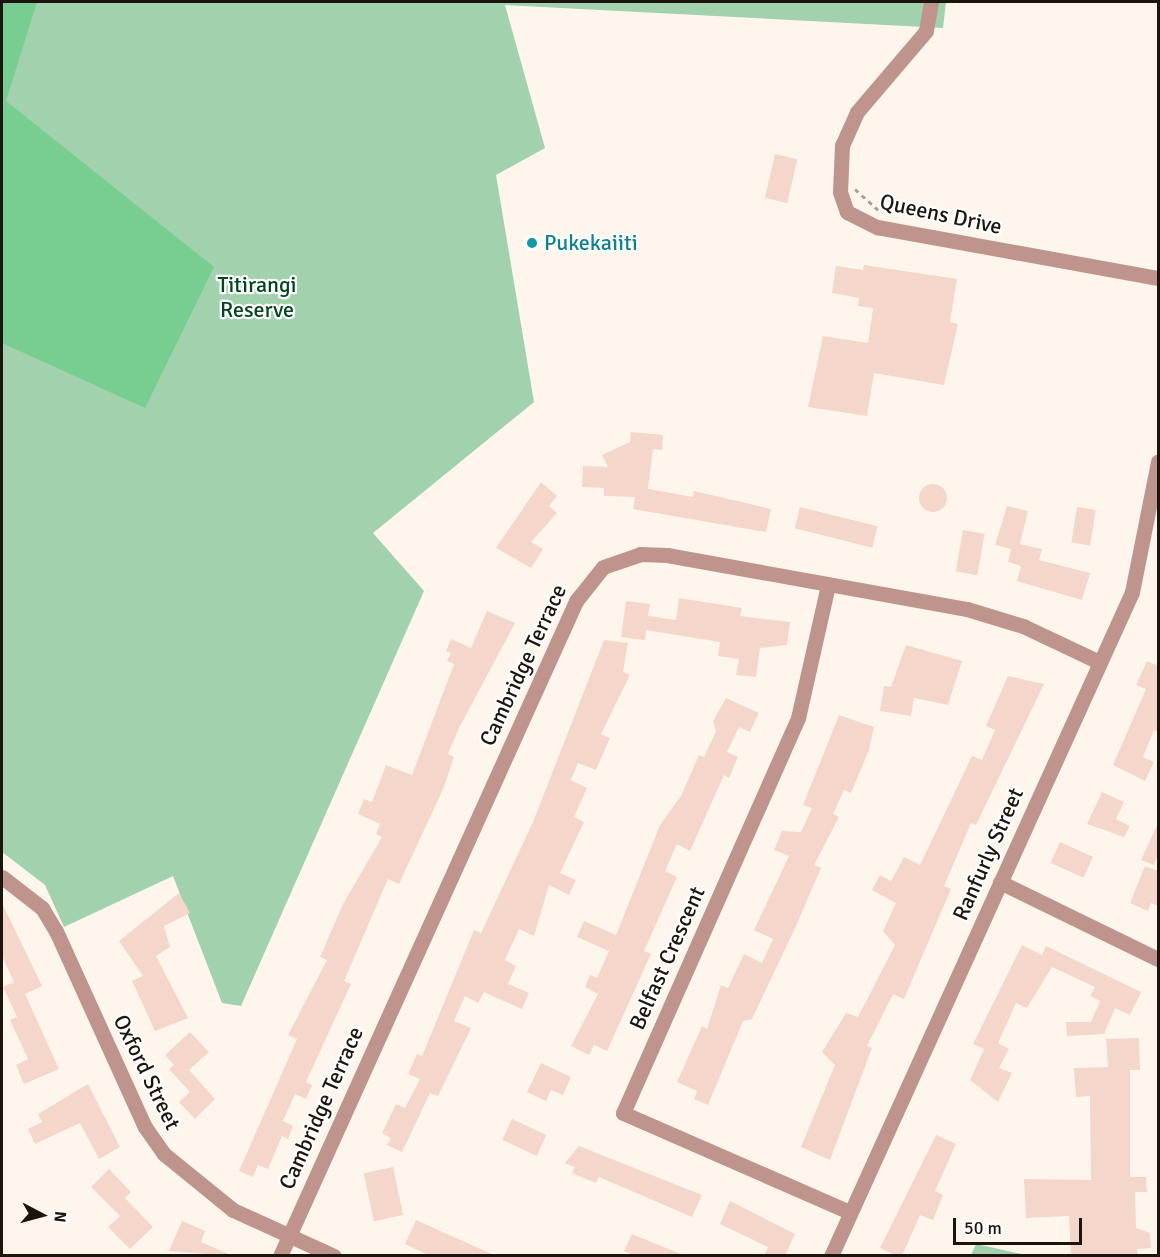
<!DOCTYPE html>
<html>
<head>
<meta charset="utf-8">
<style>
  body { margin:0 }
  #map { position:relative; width:1160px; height:1257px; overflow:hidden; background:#fef6ed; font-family:Signika,sans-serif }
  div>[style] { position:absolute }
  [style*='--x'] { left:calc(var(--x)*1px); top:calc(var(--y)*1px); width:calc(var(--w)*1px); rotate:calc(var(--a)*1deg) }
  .green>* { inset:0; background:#a1d2ad }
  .forest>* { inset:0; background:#78cd90 }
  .building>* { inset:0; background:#f4d6ca; transform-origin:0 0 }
  .round { border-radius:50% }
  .path>* { height:3px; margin-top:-1.5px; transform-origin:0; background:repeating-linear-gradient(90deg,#a79f96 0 4.5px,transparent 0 9px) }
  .street>* { height:15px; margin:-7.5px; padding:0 7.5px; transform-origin:7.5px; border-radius:7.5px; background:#bf948c }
  .dots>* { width:16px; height:16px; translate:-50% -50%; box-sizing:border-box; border:3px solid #fff; border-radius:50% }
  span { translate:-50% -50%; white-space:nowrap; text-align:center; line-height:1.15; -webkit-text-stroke:4.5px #fff; paint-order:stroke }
  .street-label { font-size:22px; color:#1c150d }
  .culture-label { font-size:22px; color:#0d838f }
  .left { translate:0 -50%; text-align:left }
  .park-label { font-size:22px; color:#00451f }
  .frame { position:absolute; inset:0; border:3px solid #1c150d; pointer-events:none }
  .north { position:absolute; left:12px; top:1185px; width:60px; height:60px; -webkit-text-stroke:4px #fff; paint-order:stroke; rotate:96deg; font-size:16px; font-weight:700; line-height:24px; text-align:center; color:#1c150d }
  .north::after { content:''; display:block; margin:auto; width:21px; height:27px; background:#1c150d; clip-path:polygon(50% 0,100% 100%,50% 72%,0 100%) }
  .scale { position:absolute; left:953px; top:1218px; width:129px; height:27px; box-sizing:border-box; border:3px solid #1c150d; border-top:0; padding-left:8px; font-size:18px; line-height:21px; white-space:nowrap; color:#1c150d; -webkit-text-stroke:4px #fff; paint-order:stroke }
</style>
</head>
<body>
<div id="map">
  <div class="green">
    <div style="clip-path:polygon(2px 2px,946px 2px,943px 28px,505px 5px,545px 148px,496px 175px,534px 402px,373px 533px,424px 591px,241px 1006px,222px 1003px,173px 876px,64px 927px,45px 885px,2px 852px)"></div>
    <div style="clip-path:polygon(976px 1244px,1026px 1255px,971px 1255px)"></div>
  </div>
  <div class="forest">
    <div style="clip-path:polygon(2px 2px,37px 2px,6px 101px,214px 267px,145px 408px,2px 343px)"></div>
  </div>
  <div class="building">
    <div style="left:775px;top:154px;width:23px;height:45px;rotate:13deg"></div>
    <div style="clip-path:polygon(864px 265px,957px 279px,950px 322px,958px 324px,944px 385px,874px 373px,867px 416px,808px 407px,823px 336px,868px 343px,873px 308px,858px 306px,859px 298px,832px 293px,836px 266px,863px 270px)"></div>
    <div style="clip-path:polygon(631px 432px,663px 435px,662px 450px,653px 449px,648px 489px,693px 497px,694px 491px,771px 509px,766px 532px,633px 509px,635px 497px,604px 496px,604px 488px,582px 487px,583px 466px,608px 467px,602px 455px,630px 442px)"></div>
    <div style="clip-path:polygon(541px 482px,557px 496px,549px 506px,557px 513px,531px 542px,543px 549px,531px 568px,496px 548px)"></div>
    <div class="round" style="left:919px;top:484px;width:28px;height:28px"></div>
    <div style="clip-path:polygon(1007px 506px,1028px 511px,1020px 544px,1042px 549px,1039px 560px,1090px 573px,1082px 600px,1017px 581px,1021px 566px,1008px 562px,1011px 549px,995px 545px)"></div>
    <div style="left:800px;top:507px;width:80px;height:22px;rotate:14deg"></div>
    <div style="left:1077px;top:507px;width:19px;height:36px;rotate:9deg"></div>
    <div style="left:963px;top:530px;width:22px;height:42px;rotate:10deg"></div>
    <div style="clip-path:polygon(679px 598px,742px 608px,740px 616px,790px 622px,787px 645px,760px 648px,756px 677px,736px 675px,739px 659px,718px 656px,720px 642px,646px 630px,645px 640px,621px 637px,626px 601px,650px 604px,648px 616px,676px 620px)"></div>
    <div style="clip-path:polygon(487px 611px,515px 623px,459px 728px,448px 754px,454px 757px,444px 787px,399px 884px,388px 879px,344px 981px,351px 984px,306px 1082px,312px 1085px,306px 1099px,295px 1094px,283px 1121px,293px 1126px,288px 1139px,282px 1136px,268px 1169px,258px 1165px,253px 1177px,239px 1171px,297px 1039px,288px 1035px,327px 960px,320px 957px,343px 904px,382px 837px,376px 834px,380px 824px,358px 814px,364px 799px,372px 802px,386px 765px,412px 775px,454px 664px,447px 661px,451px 653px,446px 651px,451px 639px,471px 648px)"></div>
    <div style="clip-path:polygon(604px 640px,628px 643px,623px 672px,630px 675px,601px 734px,610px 738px,596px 770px,578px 763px,571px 780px,587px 788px,574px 817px,584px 822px,560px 873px,576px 880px,569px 895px,549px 885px,534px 936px,519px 929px,505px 960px,516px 966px,508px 984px,529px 993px,522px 1009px,484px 992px,478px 1003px,465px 996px,454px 1021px,471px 1028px,438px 1096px,430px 1093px,402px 1152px,387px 1145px,391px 1138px,382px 1133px,396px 1104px,405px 1108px,420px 1079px,408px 1074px,417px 1054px,422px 1056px,474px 930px,481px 933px,533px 822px)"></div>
    <div style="clip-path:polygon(906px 645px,962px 661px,948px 705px,914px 698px,911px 716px,880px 711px,884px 686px,891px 687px)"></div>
    <div style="clip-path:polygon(1158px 660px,1158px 732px,1154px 730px,1143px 757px,1154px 762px,1145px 781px,1113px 765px,1146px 689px,1136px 685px,1147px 661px,1156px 665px)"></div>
    <div style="clip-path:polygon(1008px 676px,1044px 684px,976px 825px,971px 823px,944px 886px,951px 889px,904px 999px,893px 994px,867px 1046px,872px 1048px,830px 1160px,801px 1147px,835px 1065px,822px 1052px,846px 1013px,858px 1017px,895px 945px,883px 931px,896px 903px,872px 890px,880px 875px,891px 881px,904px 857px,920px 865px,972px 756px,982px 760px,995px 730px,986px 726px)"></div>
    <div style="clip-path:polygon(726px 698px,759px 713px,750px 732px,739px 727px,727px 752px,738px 757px,729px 778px,724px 775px,690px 851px,677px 844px,665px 871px,677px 877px,644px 951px,651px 954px,607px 1051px,594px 1045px,589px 1055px,571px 1046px,598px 994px,585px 987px,590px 975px,597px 978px,609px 951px,577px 937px,584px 921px,616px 935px,660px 825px,681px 796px,699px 755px,704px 757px,716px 731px,713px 721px)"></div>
    <div style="clip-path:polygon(839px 715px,874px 727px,869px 750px,851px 793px,844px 790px,833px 814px,839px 817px,814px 865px,821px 868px,796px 926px,752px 1019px,743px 1021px,708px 1105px,694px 1099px,697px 1091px,677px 1082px,702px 1026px,707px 1029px,721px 985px,728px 988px,744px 954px,762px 963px,773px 939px,754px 930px,789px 856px,774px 850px,782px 831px,801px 832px,812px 808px,803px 805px)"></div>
    <div style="clip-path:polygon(1102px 792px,1124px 802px,1116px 819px,1130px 826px,1124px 837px,1087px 824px)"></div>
    <div style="clip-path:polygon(1158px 823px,1158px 854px,1154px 865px,1141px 860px)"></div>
    <div style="left:1060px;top:842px;width:36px;height:23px;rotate:24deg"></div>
    <div style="clip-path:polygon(1145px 866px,1158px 871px,1158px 906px,1151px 903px,1148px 911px,1130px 903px)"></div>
    <div style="clip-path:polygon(179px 893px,190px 913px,164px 926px,170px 947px,156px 956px,188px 1018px,155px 1031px,132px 981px,143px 976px,119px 941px)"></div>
    <div style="clip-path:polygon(2px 903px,42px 986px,25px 994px,59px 1069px,24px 1084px,16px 1065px,28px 1059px,10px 1020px,17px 1017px,3px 987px,14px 982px,2px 956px)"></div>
    <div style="clip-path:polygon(1022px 945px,1042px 955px,1046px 946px,1141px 992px,1130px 1015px,1115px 1008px,1104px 1034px,1067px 1036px,1066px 1022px,1091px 1022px,1100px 1001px,1090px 996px,1095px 987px,1052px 967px,1027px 1008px,1016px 1003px,998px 1043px,1009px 1049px,999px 1068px,1012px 1073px,998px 1102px,970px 1080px,984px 1049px,973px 1044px)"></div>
    <div style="clip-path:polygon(190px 1032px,209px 1052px,189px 1070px,215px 1099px,195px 1119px,179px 1102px,190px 1092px,169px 1069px,174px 1065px,165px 1055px)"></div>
    <div style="clip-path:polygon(1139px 1038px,1140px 1070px,1130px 1070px,1130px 1177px,1146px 1177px,1147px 1192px,1135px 1192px,1136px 1228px,1150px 1233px,1151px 1248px,1137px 1249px,1138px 1256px,1071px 1256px,1069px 1216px,1026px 1218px,1024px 1179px,1091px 1180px,1090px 1096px,1076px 1097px,1074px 1068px,1108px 1067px,1106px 1039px)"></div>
    <div style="clip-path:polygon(541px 1063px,571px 1077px,563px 1095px,551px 1090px,546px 1101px,527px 1092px)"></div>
    <div style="clip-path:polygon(88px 1084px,120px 1147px,99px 1159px,80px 1123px,35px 1144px,28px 1129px,42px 1122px,38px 1114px)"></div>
    <div style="left:512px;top:1119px;width:38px;height:23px;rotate:25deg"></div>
    <div style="clip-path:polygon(936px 1135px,956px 1144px,935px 1191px,943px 1195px,933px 1220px,920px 1215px,902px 1256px,897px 1256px,880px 1248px)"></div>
    <div style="clip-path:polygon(579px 1146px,702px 1195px,692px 1217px,599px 1177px,596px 1183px,572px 1173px,575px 1167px,565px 1163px)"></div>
    <div style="left:393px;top:1167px;width:49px;height:30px;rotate:78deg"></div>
    <div style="clip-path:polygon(109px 1169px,131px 1192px,125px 1198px,153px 1227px,130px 1249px,108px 1227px,120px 1216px,91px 1187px)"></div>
    <div style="clip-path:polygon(730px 1201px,795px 1234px,785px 1256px,764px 1256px,768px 1247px,720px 1224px)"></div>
    <div style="clip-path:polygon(416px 1220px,496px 1256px,430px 1256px,405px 1244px)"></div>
    <div style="clip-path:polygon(182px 1221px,205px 1231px,201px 1242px,233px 1256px,169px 1251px)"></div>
    <div style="clip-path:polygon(632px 1234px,683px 1255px,635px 1256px,624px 1251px)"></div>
  </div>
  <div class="path">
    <div style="--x:855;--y:189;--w:31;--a:42"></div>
  </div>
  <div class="street">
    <div style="--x:931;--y:2;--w:29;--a:100"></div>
    <div style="--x:926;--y:31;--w:106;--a:130.4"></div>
    <div style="--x:857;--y:112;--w:36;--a:114"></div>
    <div style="--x:842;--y:145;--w:47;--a:92.4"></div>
    <div style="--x:840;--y:192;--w:21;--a:71"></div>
    <div style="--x:847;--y:212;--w:34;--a:27"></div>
    <div style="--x:877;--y:227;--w:286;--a:10.3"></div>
    <div style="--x:828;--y:585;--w:136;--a:102.7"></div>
    <div style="--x:798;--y:718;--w:432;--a:113.9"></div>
    <div style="--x:623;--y:1113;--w:248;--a:23.6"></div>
    <div style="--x:2;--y:877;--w:51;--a:37.8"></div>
    <div style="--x:42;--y:908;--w:27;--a:59"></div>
    <div style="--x:56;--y:931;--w:215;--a:65.6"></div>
    <div style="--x:145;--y:1127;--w:33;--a:55"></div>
    <div style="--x:164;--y:1154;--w:89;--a:39.1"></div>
    <div style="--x:233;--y:1210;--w:111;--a:24.5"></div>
    <div style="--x:1000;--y:882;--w:176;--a:26"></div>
    <div style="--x:280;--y:1256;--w:719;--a:-65.68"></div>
    <div style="--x:576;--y:601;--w:43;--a:-51.5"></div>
    <div style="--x:603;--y:567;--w:39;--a:-19"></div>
    <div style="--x:640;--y:554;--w:27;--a:2"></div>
    <div style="--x:667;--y:555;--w:305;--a:10.2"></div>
    <div style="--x:967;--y:609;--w:59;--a:16.9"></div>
    <div style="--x:1023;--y:626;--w:84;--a:25.3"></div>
    <div style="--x:831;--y:1256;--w:729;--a:-65.61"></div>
    <div style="--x:1132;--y:592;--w:133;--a:-78.7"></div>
  </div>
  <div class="dots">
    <div style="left:532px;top:243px;background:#0f9aa8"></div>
  </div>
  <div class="street-label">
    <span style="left:941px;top:214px;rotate:12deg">Queens Drive</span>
    <span style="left:523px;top:665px;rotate:-65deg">Cambridge Terrace</span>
    <span style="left:988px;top:854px;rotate:-66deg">Ranfurly Street</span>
    <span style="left:667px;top:958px;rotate:-66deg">Belfast Crescent</span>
    <span style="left:147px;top:1072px;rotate:64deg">Oxford Street</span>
    <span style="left:321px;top:1108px;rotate:-66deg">Cambridge Terrace</span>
  </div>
  <div class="culture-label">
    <span class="left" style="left:544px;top:243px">Pukekaiiti</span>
  </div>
  <div class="park-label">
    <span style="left:257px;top:297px">Titirangi<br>Reserve</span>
  </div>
  <div class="frame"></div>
  <div class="north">N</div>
  <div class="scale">50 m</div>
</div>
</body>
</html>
